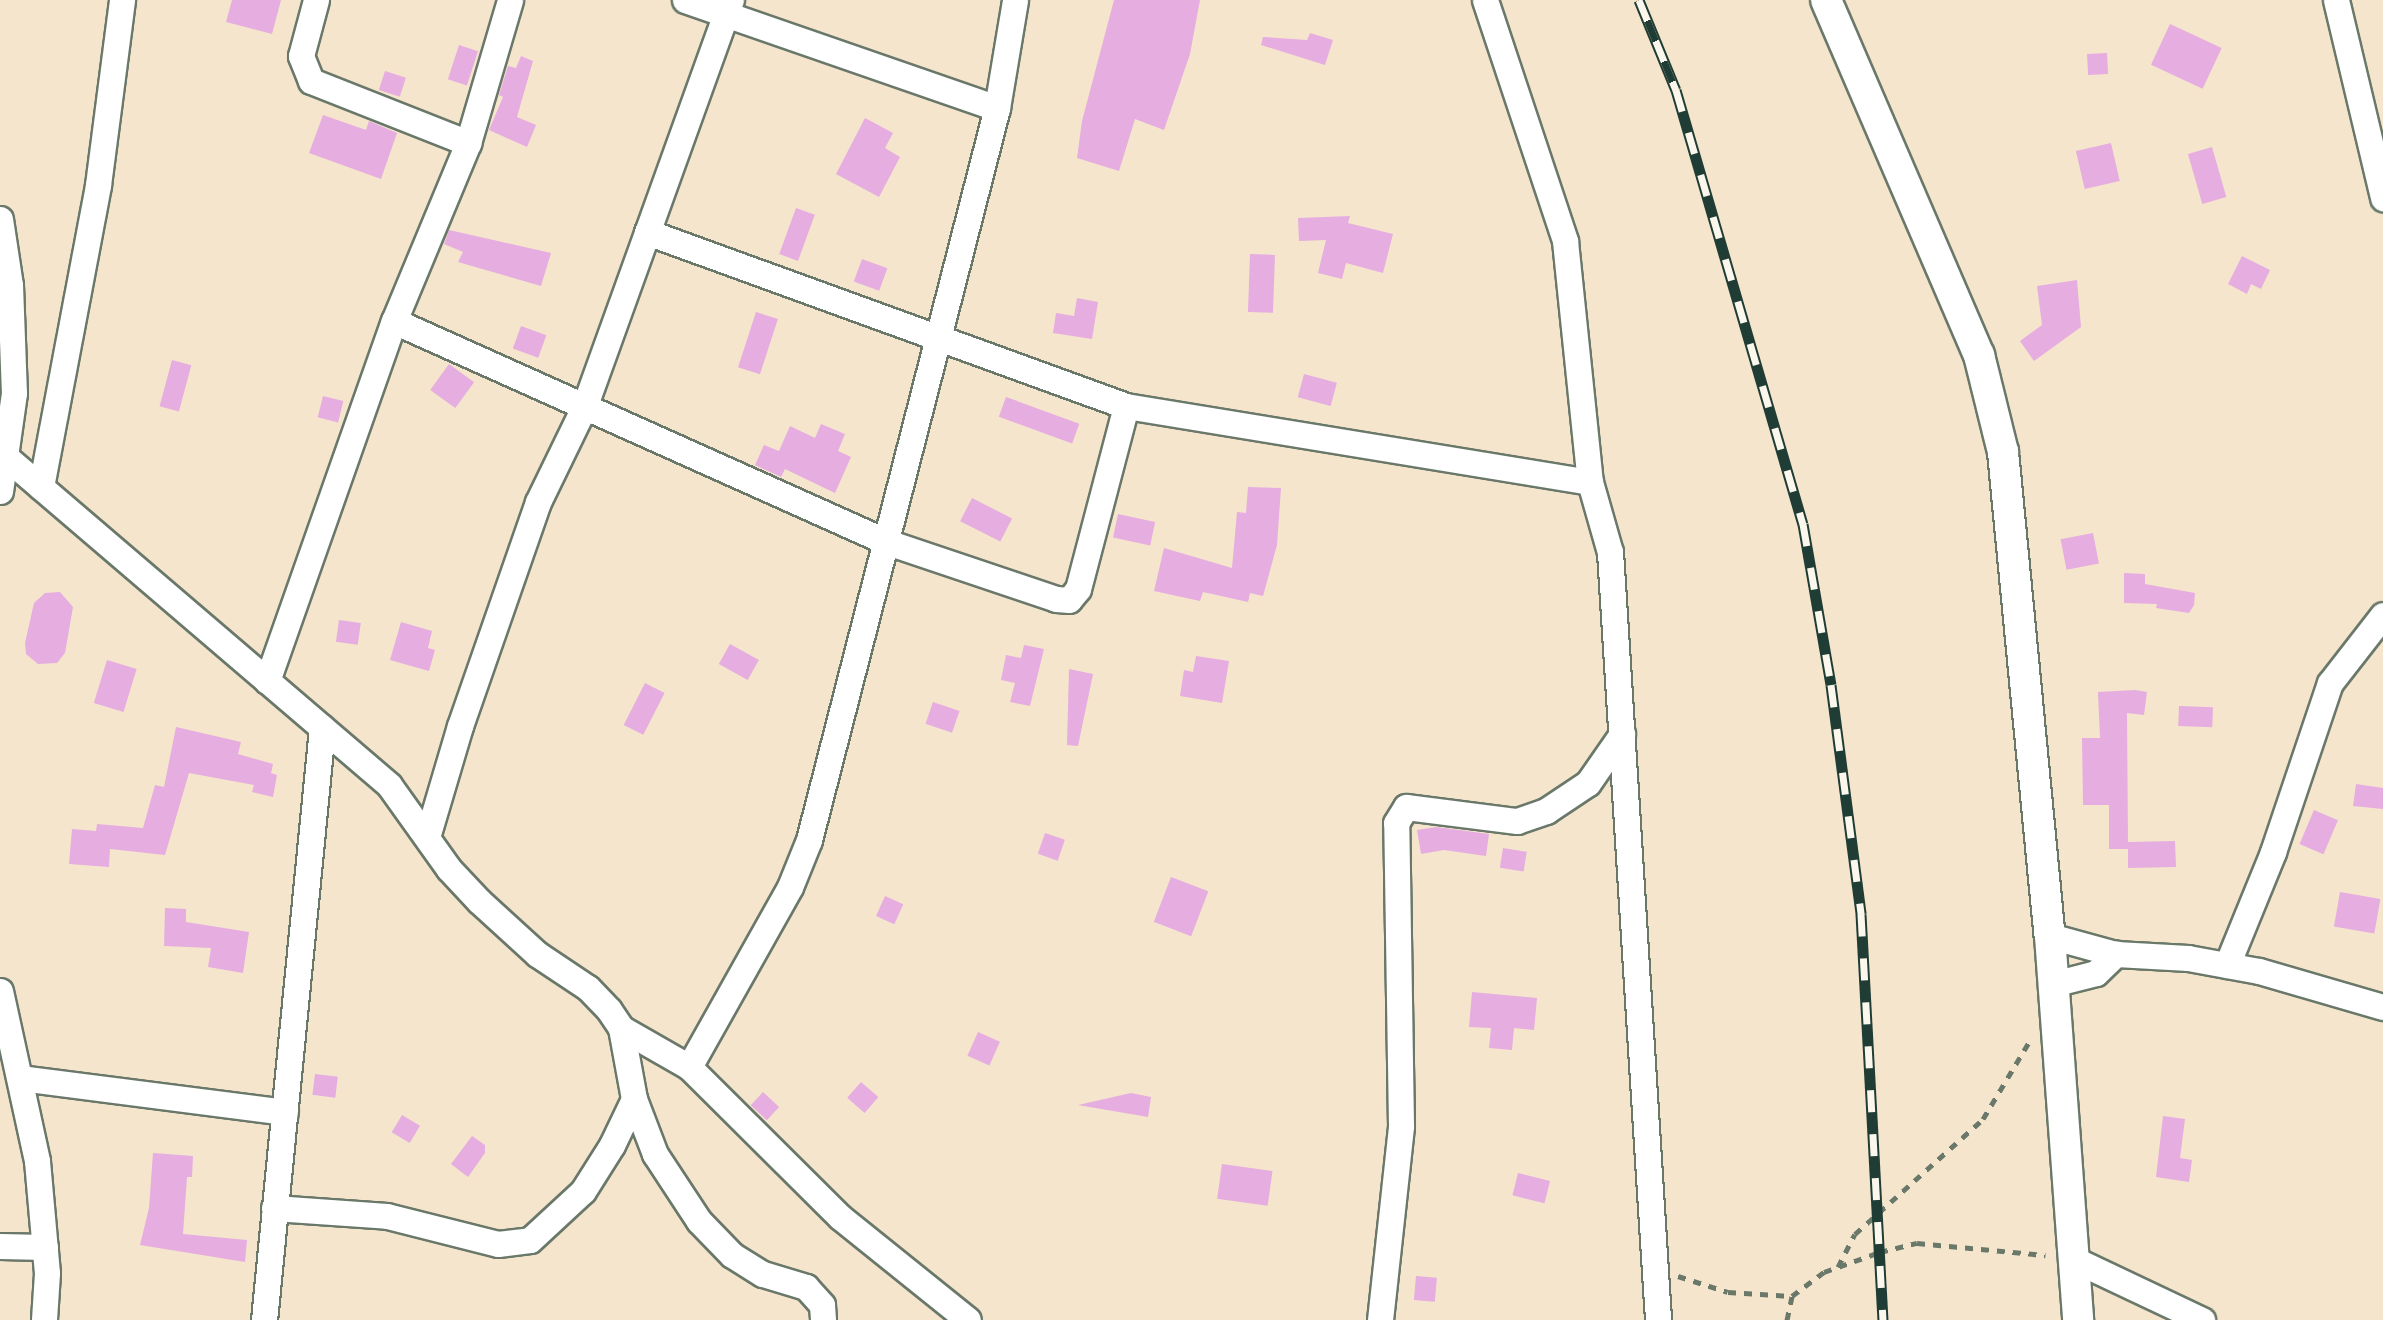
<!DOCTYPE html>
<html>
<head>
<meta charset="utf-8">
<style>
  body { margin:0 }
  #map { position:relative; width:2383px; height:1320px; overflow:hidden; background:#f5e5cd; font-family:"Playpen Sans",sans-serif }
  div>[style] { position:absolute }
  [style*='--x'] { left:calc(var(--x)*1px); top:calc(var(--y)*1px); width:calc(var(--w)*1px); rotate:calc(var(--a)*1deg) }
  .building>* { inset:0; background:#e5ade0; transform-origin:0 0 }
  .path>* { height:5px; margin-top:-2.5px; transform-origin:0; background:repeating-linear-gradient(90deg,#6a786a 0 8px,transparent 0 16px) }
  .roads { filter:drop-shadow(2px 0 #6a786a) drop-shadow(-2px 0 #6a786a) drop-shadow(0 2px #6a786a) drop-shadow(0 -2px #6a786a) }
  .minor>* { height:25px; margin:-12.5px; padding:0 12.5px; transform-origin:12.5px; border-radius:12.5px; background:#fff }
  .tertiary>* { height:30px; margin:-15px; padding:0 15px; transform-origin:15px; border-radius:15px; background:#fff }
  .rail>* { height:11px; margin-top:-5.5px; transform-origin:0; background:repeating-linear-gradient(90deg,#fbf7ec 0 22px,#1f3d34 0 44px); box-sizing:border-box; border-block:2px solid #1f3d34 }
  span { translate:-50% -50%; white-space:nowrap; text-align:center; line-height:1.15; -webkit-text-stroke:9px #fbf7ec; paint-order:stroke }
</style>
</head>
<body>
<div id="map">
  <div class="building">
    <div style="clip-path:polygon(232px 0,281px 0,272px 34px,226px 22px)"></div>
    <div style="clip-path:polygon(1114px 0,1200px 0,1190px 54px,1164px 130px,1135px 119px,1119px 171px,1077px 158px,1082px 121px)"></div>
    <div style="left:2170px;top:24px;width:57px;height:45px;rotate:25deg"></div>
    <div style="clip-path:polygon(1310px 33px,1333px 40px,1325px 65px,1261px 45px,1263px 37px,1307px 40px)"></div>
    <div style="left:459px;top:45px;width:20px;height:36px;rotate:18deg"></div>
    <div style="left:2107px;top:53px;width:21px;height:20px;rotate:87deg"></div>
    <div style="clip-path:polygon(521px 56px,533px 61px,517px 117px,536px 125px,527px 147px,489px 130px,503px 97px,499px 95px,508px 66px,516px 68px)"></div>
    <div style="left:385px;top:71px;width:22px;height:20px;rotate:18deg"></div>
    <div style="clip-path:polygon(323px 115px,366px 130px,369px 121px,397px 133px,381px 179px,309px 153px)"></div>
    <div style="clip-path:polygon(865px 118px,893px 133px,885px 148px,900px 157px,879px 197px,836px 174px)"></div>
    <div style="left:2111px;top:143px;width:39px;height:36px;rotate:77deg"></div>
    <div style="left:2212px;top:147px;width:52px;height:25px;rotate:74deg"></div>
    <div style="left:796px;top:208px;width:20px;height:49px;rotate:20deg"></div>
    <div style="clip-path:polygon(1350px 216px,1348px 223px,1393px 234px,1383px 273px,1346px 263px,1342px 279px,1318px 273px,1326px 240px,1299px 241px,1298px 218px)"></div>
    <div style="clip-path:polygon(449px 230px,551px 253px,541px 286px,458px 262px,463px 252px,444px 244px)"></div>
    <div style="left:1250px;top:254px;width:25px;height:58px;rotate:2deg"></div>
    <div style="clip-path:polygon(2242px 256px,2270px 270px,2261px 289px,2251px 284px,2247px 294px,2228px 284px)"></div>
    <div style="left:862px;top:259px;width:27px;height:24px;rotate:20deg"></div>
    <div style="clip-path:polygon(2077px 280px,2081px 327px,2034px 361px,2020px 341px,2042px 325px,2037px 286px)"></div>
    <div style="clip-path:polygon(1077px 298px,1098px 302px,1092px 339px,1053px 333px,1056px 313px,1074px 316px)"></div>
    <div style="left:756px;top:312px;width:23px;height:58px;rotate:18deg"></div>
    <div style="left:521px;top:326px;width:27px;height:24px;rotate:20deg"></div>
    <div style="left:172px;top:360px;width:20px;height:48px;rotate:15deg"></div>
    <div style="left:449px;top:364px;width:31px;height:32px;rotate:36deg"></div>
    <div style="left:1304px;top:374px;width:34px;height:24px;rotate:15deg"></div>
    <div style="left:323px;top:396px;width:21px;height:22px;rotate:14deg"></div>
    <div style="left:1006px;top:397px;width:78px;height:21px;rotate:20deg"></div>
    <div style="clip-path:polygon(821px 424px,845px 434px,838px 451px,851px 457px,835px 493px,785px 469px,781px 477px,755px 465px,764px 445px,779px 451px,790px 426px,815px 438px)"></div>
    <div style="clip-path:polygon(1248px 487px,1281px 488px,1277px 545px,1263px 596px,1250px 593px,1248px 602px,1203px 592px,1200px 601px,1154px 591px,1164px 548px,1232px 568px,1237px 512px,1246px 513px)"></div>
    <div style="left:972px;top:498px;width:45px;height:26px;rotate:27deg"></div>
    <div style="left:1118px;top:514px;width:38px;height:24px;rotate:12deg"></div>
    <div style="left:2093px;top:533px;width:31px;height:33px;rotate:79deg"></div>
    <div style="clip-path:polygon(2124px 573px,2145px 574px,2145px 584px,2195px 593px,2194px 605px,2189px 613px,2156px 608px,2157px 604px,2124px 603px)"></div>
    <div style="clip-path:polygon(60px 592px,73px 607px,65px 653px,57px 663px,38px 664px,26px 654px,25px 643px,34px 603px,45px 593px)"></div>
    <div style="left:339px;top:620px;width:22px;height:22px;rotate:8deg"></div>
    <div style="clip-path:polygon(401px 622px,432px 631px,428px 648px,435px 650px,429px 671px,390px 660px)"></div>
    <div style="left:730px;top:644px;width:33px;height:23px;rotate:29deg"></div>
    <div style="clip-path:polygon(1024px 645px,1044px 649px,1030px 706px,1010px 702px,1015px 683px,1001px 680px,1006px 655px,1021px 658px)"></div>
    <div style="clip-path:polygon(1196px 656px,1229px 661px,1222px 703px,1180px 696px,1184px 670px,1193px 672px)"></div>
    <div style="left:107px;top:660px;width:31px;height:45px;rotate:17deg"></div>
    <div style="clip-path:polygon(1069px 669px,1093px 674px,1078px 746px,1067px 745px)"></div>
    <div style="left:645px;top:683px;width:22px;height:47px;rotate:27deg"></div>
    <div style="clip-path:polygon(2135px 690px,2147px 692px,2144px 715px,2127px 713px,2128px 842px,2175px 841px,2176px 867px,2128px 868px,2128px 849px,2109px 849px,2109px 805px,2083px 805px,2082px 738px,2100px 738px,2098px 692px)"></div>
    <div style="left:933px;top:702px;width:28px;height:23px;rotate:19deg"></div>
    <div style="left:2179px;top:706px;width:34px;height:20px;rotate:2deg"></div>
    <div style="clip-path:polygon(176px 727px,241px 742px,238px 754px,273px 764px,271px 773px,277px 775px,273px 797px,252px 792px,254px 785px,189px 773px,165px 855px,110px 849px,109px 867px,69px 864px,72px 829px,96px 831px,97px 824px,143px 828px,155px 785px,164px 787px)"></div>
    <div style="clip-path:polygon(2356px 784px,2383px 788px,2383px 809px,2353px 806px)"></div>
    <div style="left:2314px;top:810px;width:26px;height:37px;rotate:23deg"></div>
    <div style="clip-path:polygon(1436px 827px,1489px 834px,1486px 856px,1444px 850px,1421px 854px,1417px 830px)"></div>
    <div style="left:1045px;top:833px;width:21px;height:22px;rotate:19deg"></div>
    <div style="left:1503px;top:848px;width:24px;height:20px;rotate:9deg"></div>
    <div style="left:1171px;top:877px;width:40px;height:48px;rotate:21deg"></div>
    <div style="left:2340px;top:892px;width:41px;height:35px;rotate:10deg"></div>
    <div style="left:885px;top:896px;width:20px;height:22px;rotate:24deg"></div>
    <div style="clip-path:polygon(165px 908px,186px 909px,186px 922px,249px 932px,243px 973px,208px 967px,211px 948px,164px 946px)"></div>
    <div style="clip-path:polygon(1472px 992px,1537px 998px,1534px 1030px,1514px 1028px,1512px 1050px,1489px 1048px,1491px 1028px,1469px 1027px)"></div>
    <div style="left:978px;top:1032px;width:24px;height:26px;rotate:24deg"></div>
    <div style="left:315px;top:1074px;width:23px;height:21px;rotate:7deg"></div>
    <div style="left:861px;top:1082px;width:23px;height:21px;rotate:41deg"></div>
    <div style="left:763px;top:1092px;width:22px;height:18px;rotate:43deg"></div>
    <div style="clip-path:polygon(1131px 1093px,1151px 1097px,1148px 1117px,1078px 1105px)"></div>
    <div style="left:402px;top:1115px;width:21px;height:20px;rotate:31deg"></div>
    <div style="clip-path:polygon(2163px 1116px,2185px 1119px,2180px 1158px,2192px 1160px,2189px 1182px,2156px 1177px)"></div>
    <div style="clip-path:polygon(472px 1136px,485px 1145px,485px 1153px,468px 1177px,451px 1164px)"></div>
    <div style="clip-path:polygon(153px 1153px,193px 1156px,192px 1177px,187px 1177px,183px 1234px,247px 1240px,245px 1262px,140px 1245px,149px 1208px)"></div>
    <div style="left:1222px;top:1164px;width:51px;height:35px;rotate:8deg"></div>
    <div style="left:1518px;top:1173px;width:33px;height:23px;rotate:14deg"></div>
    <div style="left:1416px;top:1276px;width:21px;height:24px;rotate:5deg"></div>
  </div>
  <div class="path">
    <div style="--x:1838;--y:1267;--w:37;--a:-63"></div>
    <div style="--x:1855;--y:1234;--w:172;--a:-41.9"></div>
    <div style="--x:1983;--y:1119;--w:90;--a:-59.1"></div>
    <div style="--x:1678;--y:1276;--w:52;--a:17.7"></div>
    <div style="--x:1728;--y:1292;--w:64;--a:3.6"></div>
    <div style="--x:1787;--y:1320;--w:25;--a:-78"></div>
    <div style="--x:1792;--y:1296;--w:40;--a:-37"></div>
    <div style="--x:1824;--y:1272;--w:59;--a:-19.7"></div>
    <div style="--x:1880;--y:1252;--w:38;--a:-14"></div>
    <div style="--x:1917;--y:1243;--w:129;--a:5.4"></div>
  </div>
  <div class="roads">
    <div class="minor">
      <div style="--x:316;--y:0;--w:58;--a:105"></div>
      <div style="--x:301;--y:56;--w:27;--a:68"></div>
      <div style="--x:311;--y:81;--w:169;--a:21.5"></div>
      <div style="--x:685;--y:0;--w:330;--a:19.1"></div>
      <div style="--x:1485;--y:0;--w:254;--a:71.6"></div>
      <div style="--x:1565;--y:241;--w:242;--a:84.1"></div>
      <div style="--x:1590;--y:482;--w:73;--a:74.1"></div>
      <div style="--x:1610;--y:552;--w:769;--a:86.42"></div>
      <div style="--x:2336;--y:0;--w:204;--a:76.6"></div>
      <div style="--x:0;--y:219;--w:67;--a:81.4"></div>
      <div style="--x:10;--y:285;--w:108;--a:87.9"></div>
      <div style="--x:14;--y:393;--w:99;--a:98.1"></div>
      <div style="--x:647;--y:232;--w:510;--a:19.96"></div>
      <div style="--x:1126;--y:406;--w:470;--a:9.3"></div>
      <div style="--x:394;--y:321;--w:540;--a:24.15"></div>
      <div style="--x:887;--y:542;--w:178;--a:18.6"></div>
      <div style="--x:1056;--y:599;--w:13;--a:4"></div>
      <div style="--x:1069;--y:600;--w:14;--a:-51"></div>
      <div style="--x:1078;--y:589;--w:189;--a:-75.3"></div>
      <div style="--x:7;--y:458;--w:503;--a:40.56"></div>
      <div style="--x:389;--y:785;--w:103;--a:54.5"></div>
      <div style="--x:449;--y:869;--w:44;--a:46.8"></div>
      <div style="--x:479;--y:901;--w:79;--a:42.4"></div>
      <div style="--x:537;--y:954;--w:61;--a:33.7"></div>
      <div style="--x:588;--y:988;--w:30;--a:46"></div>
      <div style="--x:609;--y:1010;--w:22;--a:56"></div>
      <div style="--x:621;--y:1028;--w:72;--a:79.6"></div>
      <div style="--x:634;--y:1099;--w:59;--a:69.1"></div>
      <div style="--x:655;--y:1154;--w:80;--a:56.7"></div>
      <div style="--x:699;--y:1221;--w:47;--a:45.9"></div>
      <div style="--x:732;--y:1255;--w:36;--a:32"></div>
      <div style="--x:763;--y:1274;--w:45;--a:16.8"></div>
      <div style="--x:806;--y:1287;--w:24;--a:48"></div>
      <div style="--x:822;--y:1305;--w:15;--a:86"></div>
      <div style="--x:41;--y:487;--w:307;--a:-79.3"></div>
      <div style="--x:98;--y:185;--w:187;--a:-82.6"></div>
      <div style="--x:267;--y:681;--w:382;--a:-70.6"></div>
      <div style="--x:394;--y:321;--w:193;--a:-67.4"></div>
      <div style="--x:468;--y:143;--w:149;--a:-73.6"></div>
      <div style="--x:428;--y:834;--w:113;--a:-73.5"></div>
      <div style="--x:460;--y:726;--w:237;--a:-70.8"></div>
      <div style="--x:538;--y:502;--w:108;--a:-64.1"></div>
      <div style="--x:585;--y:405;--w:431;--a:-70.2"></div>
      <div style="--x:2050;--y:936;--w:68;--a:15.3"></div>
      <div style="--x:2116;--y:954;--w:72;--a:3.2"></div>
      <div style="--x:2188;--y:958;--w:72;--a:10.4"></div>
      <div style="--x:2259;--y:971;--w:129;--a:16.2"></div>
      <div style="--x:2227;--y:965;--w:122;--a:-67.8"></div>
      <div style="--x:2273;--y:852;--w:178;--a:-71.4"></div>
      <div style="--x:2330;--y:683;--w:86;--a:-52.1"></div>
      <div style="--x:2053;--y:984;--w:44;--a:-14.3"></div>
      <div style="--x:2096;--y:973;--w:28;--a:-44"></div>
      <div style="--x:0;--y:991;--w:174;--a:77.7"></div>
      <div style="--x:37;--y:1161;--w:112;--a:84.9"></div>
      <div style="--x:47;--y:1273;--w:47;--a:93.7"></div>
      <div style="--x:621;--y:1028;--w:78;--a:29.8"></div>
      <div style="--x:689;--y:1067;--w:213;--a:44.8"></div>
      <div style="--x:840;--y:1217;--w:164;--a:38.8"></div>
      <div style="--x:689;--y:1067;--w:206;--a:-60.7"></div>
      <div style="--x:790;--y:887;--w:51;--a:-68"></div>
      <div style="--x:809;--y:840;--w:756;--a:-75.6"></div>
      <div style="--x:997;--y:108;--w:109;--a:-80.5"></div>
      <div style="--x:20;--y:1078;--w:267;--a:7.3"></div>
      <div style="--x:274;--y:1208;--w:113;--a:4"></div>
      <div style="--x:387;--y:1216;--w:114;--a:14.2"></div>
      <div style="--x:498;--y:1244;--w:32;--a:-7"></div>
      <div style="--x:530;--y:1240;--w:72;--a:-42.8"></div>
      <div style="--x:583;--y:1191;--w:54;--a:-57.8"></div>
      <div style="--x:612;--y:1145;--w:51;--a:-64.4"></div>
      <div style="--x:0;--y:1246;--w:45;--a:1.3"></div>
      <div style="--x:2073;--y:1259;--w:143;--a:25.3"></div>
      <div style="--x:264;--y:1320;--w:595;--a:-84.4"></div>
      <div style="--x:1380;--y:1320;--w:195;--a:-83.8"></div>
      <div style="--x:1401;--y:1126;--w:303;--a:-90.9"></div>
      <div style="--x:1396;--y:823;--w:19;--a:-58"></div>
      <div style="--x:1406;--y:807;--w:112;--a:7.2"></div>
      <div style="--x:1517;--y:821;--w:31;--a:-19"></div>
      <div style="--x:1546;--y:811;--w:50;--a:-33.7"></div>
      <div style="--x:1588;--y:783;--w:60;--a:-55.2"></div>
    </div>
    <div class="tertiary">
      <div style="--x:1826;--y:0;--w:387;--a:66.7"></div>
      <div style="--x:1979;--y:355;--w:100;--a:76.1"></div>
      <div style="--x:2003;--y:452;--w:486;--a:84.5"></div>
      <div style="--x:2050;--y:936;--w:385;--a:85.8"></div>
    </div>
  </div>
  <div class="rail">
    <div style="--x:1639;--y:0;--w:97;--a:67.7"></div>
    <div style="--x:1676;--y:90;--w:452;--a:73.7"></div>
    <div style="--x:1803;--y:524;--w:163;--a:80.1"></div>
    <div style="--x:1831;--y:685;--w:231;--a:82.5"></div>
    <div style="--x:1861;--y:914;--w:407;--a:86.9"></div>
  </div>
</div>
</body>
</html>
